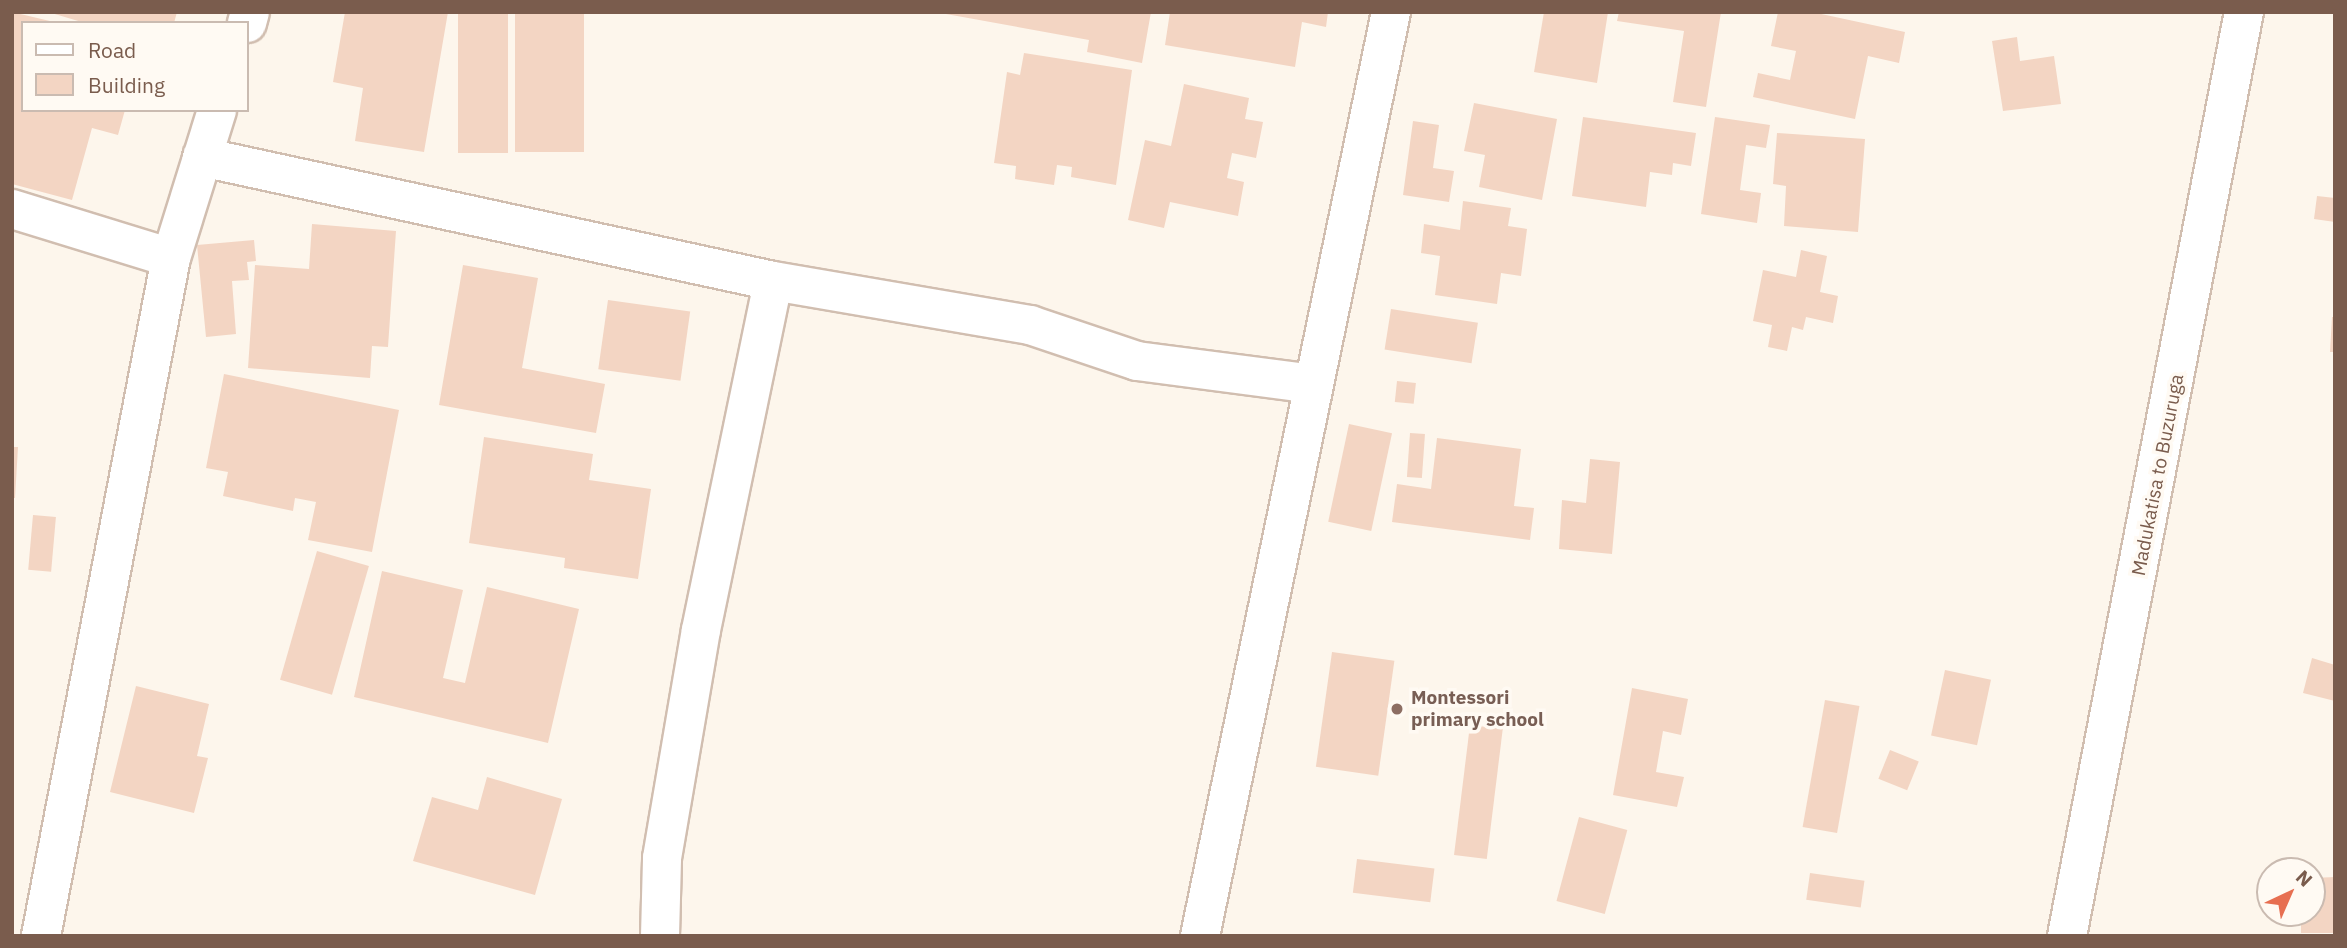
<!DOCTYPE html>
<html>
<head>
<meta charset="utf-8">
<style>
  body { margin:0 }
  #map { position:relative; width:2347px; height:948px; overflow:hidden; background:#fdf6ec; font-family:"IBM Plex Sans",sans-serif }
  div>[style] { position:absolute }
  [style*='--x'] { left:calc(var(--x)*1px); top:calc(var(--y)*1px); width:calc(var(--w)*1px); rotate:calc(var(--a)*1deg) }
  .building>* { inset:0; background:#f3d5c3; transform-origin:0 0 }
  .roads { filter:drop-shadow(2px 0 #d1beb0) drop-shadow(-2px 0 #d1beb0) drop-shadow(0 2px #d1beb0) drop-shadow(0 -2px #d1beb0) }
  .street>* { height:38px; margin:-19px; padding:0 19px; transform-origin:19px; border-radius:19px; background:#fff }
  .secondary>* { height:38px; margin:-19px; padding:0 19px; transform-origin:19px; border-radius:19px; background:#fff }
  .dots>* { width:19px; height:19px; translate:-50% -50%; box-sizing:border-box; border:4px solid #fffaf3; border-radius:50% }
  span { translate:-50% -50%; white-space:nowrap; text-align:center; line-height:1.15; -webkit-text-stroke:7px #fffaf3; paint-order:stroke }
  .street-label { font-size:19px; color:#7a5c4d }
  .education-label { font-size:19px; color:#785e54; font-weight:700 }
  .left { translate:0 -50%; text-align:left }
  .frame { position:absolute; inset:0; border:14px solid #7a5c4d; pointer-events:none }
  .legend { position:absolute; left:21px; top:21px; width:228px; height:91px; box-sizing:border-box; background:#fffaf3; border:2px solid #cabbb1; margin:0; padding:9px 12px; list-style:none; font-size:21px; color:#7a5c4d }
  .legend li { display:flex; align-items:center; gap:14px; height:35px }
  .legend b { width:35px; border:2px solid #cabbb1 }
  .north { position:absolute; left:2256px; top:857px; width:70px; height:70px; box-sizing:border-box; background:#fffaf3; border:2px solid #cabbb1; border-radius:50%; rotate:44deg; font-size:19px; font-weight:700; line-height:28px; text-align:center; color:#7a5c4d }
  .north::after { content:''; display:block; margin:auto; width:24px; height:32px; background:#e76f51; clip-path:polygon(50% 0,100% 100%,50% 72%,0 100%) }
</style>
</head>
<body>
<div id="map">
  <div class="building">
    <div style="clip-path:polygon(12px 12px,54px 22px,23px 23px,23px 110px,125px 110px,118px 135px,92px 128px,72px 200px,12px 184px)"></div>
    <div style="clip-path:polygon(48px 12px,177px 12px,174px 23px,85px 23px)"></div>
    <div style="clip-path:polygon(345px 12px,448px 12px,424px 152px,355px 141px,363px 88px,333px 82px)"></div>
    <div style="left:458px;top:12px;width:50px;height:141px"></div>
    <div style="left:515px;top:12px;width:69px;height:140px"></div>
    <div style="clip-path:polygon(1113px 12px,1151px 12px,1142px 63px,1087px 52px,1089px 40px,946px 14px)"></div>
    <div style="clip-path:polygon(1170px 12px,1328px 12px,1326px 27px,1302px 22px,1295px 67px,1165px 45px)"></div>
    <div style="clip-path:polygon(1544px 12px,1608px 12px,1597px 83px,1534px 72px)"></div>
    <div style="clip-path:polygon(1619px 12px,1721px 12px,1706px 107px,1673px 102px,1684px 31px,1617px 21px)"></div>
    <div style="clip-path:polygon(1778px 12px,1812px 12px,1905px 32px,1899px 63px,1868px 56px,1855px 119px,1753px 97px,1758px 73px,1790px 80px,1796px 51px,1771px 46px)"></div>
    <div style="clip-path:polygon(2017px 37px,2020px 61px,2054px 56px,2061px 104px,2003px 111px,1992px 41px)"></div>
    <div style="clip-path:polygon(1024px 53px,1132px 70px,1116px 185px,1071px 177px,1072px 167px,1057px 165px,1054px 185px,1015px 179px,1016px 166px,994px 163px,1007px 72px,1020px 75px)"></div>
    <div style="clip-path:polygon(1184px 84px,1249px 98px,1245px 119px,1263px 122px,1256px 158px,1232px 153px,1227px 178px,1244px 182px,1238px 216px,1170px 202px,1164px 228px,1128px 220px,1145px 140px,1171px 146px)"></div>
    <div style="clip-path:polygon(1474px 103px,1557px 119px,1542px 200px,1479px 187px,1485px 155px,1464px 151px)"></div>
    <div style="clip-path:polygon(1583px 117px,1696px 133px,1691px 166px,1673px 163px,1672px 175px,1650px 172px,1646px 207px,1572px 196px)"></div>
    <div style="clip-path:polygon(1715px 117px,1770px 125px,1766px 148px,1746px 145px,1740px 190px,1761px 193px,1757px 223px,1701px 214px)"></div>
    <div style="clip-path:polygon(1413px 121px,1439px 125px,1433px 168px,1454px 171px,1449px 202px,1403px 195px)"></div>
    <div style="clip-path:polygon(1777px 133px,1865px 139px,1858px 232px,1784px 226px,1786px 186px,1773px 184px)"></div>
    <div style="clip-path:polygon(2317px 196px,2335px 198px,2335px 222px,2314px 219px)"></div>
    <div style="clip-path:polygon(1463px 201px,1511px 208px,1508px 226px,1527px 229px,1521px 276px,1501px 273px,1497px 304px,1435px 295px,1440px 256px,1421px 253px,1424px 224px,1460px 230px)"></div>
    <div style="clip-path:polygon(312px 224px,396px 231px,388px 347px,372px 346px,370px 378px,248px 368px,255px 265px,309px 269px)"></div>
    <div style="clip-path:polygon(254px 240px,256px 261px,247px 262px,249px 280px,232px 281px,236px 334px,206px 337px,197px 245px)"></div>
    <div style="clip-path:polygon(1801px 250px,1827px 256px,1820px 292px,1838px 296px,1833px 323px,1806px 317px,1803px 330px,1792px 327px,1787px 351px,1768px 347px,1772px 325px,1753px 321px,1763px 270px,1796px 277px)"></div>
    <div style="clip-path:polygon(463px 265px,538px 278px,522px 368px,605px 384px,596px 433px,439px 405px)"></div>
    <div style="left:608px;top:300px;width:83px;height:70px;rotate:8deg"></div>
    <div style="left:1391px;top:309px;width:88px;height:41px;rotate:9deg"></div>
    <div style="clip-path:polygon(2332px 317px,2335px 317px,2335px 352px,2330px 352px)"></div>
    <div style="clip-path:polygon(224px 374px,399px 410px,372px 552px,308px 540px,316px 502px,295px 498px,293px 511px,223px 496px,228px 472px,206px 468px)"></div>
    <div style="left:1397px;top:381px;width:19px;height:21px;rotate:6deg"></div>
    <div style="left:1349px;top:424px;width:44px;height:100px;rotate:12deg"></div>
    <div style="left:1410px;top:433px;width:15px;height:44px;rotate:4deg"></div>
    <div style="clip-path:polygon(484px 437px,593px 454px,589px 480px,651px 489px,638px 579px,564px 568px,565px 558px,469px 543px)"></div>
    <div style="clip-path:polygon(1437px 438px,1521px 449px,1514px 506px,1534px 508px,1530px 540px,1392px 522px,1397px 484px,1431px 489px)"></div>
    <div style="clip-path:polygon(12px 447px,18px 447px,15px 498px,12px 498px)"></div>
    <div style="clip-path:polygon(1590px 459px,1620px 462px,1612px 554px,1559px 549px,1562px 500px,1586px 503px)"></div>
    <div style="left:33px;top:515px;width:23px;height:55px;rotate:5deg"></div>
    <div style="left:317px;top:551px;width:54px;height:134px;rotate:16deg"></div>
    <div style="clip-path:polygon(382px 571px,463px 590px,443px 678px,465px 683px,487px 587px,579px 609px,548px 743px,354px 697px)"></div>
    <div style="left:1332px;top:652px;width:63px;height:116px;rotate:8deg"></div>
    <div style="clip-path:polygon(2312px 658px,2335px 665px,2335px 701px,2303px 693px)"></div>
    <div style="left:1945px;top:670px;width:47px;height:67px;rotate:12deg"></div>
    <div style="clip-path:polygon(136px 686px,209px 704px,197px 756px,208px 758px,194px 813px,110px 792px)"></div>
    <div style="clip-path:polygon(1632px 688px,1688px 699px,1681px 735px,1663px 731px,1656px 772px,1684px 777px,1677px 807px,1613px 795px)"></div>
    <div style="left:1825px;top:700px;width:35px;height:129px;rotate:10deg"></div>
    <div style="left:1470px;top:725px;width:33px;height:131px;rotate:7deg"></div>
    <div style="left:1890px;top:750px;width:31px;height:31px;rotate:22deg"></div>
    <div style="clip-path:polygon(487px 777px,562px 799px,535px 895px,413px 861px,432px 797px,478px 810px)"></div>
    <div style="left:1579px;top:817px;width:50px;height:87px;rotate:15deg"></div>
    <div style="left:1357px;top:859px;width:78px;height:34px;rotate:7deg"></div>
    <div style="left:1810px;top:873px;width:55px;height:27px;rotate:8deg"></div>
    <div style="clip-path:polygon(2335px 877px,2335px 933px,2301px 933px,2301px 913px,2312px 913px,2312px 878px)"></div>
  </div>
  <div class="roads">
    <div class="street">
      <div style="--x:247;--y:23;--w:11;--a:-75"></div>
      <div style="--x:202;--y:157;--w:584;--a:12.25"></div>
      <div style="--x:773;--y:281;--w:261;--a:9.7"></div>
      <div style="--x:1030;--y:325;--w:113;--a:18.6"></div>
      <div style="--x:1137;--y:361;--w:177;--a:7.4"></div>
      <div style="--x:12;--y:209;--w:166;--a:17.1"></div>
      <div style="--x:41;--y:936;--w:690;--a:-79.15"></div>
      <div style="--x:171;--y:258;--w:155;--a:-72.7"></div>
      <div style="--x:660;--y:936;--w:78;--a:-88.5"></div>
      <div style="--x:662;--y:858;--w:231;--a:-80.3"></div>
      <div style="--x:701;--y:630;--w:356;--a:-78.3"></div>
      <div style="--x:1200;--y:936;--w:944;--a:-78.32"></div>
    </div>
    <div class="secondary">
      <div style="--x:2067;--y:936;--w:941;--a:-79.16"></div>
    </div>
  </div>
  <div class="dots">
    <div style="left:1397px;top:709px;background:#8d6e63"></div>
  </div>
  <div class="street-label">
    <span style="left:2158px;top:475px;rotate:-79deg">Madukatisa to Buzuruga</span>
  </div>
  <div class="education-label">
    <span class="left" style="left:1411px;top:709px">Montessori<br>primary school</span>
  </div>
  <div class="frame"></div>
  <ul class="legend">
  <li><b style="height:9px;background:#fff"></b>Road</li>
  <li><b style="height:19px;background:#f3d5c3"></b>Building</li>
  </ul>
  <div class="north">N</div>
</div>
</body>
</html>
